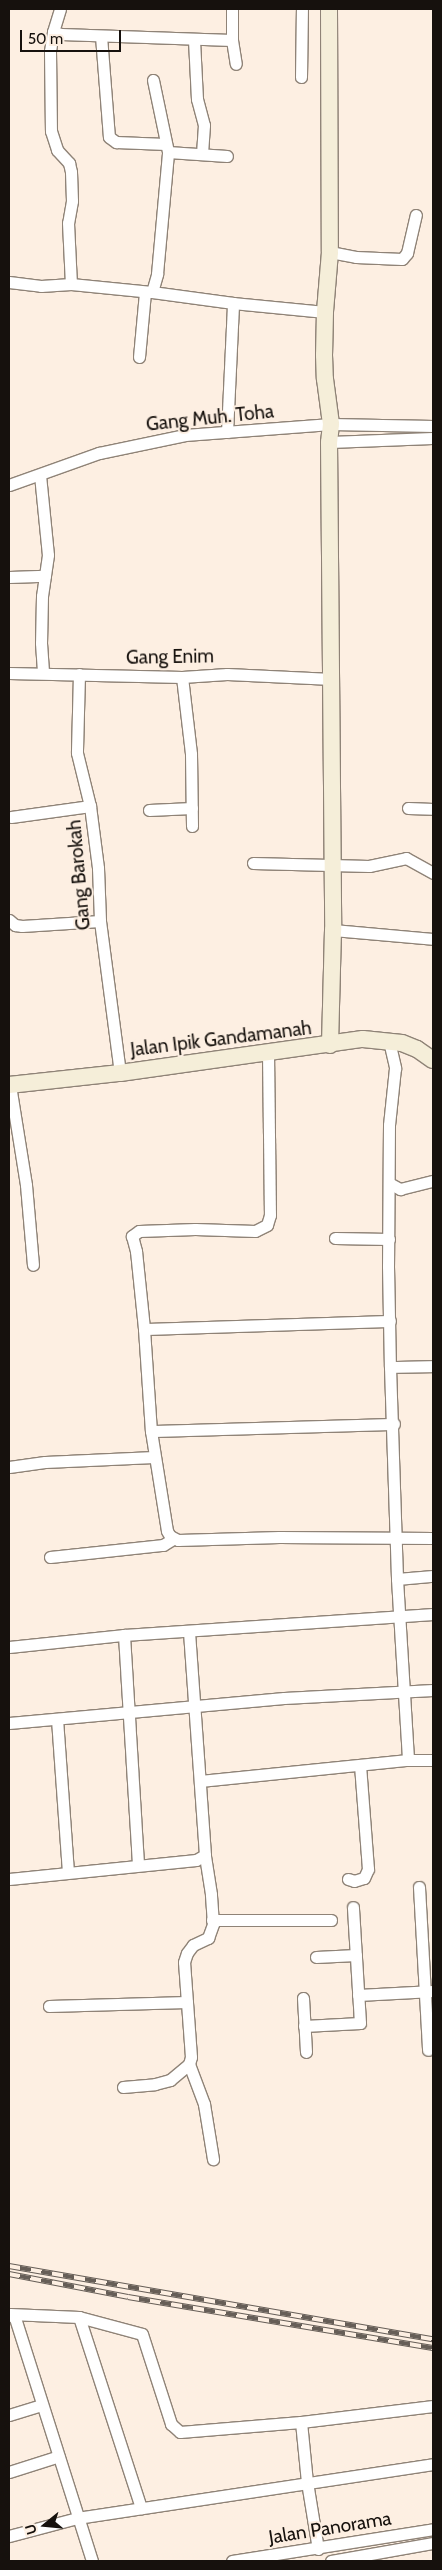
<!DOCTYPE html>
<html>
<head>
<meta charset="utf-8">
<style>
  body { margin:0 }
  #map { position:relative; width:442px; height:2570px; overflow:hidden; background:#fdefe2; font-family:Cabin,sans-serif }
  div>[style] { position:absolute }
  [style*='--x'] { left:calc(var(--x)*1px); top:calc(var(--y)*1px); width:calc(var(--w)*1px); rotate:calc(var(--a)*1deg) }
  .roads { filter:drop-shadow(1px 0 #8f8377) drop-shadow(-1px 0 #8f8377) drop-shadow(0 1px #8f8377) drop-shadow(0 -1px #8f8377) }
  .street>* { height:11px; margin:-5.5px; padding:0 5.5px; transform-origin:5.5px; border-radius:5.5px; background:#fff }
  .secondary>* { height:16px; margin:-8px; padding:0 8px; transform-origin:8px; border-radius:8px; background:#f5eed9 }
  .rail>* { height:5.5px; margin-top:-2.75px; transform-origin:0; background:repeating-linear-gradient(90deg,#fdefe2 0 11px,#665e57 0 22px); box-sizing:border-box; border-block:1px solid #665e57 }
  span { translate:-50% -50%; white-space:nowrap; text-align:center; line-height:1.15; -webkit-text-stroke:4px #fdefe2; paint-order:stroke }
  .street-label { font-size:19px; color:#16110d }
  .frame { position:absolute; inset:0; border:10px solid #16110d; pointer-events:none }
  .north { position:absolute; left:20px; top:2500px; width:50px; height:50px; -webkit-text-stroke:4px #fdefe2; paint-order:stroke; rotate:253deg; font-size:14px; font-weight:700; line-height:20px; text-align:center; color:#16110d }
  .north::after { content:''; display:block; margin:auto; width:18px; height:22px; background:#16110d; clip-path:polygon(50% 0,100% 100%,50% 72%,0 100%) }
  .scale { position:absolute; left:20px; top:30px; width:101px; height:22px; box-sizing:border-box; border:2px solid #16110d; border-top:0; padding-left:6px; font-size:15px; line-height:18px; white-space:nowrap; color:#16110d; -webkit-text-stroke:4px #fdefe2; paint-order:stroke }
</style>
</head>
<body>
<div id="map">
  <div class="roads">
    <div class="street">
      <div style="--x:60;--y:9;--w:24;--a:107"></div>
      <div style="--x:53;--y:32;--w:8;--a:14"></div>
      <div style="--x:61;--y:34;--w:171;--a:2"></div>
      <div style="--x:232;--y:9;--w:31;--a:90"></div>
      <div style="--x:232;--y:40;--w:24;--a:81"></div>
      <div style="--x:53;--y:32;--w:19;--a:99"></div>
      <div style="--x:50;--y:51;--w:80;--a:89.3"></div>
      <div style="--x:51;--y:131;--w:20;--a:72"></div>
      <div style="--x:57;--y:150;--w:18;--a:47"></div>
      <div style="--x:69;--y:163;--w:9;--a:77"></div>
      <div style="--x:71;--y:172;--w:29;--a:88"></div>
      <div style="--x:72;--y:201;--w:22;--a:100"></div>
      <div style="--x:68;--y:223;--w:61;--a:87.2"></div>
      <div style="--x:71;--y:284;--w:81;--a:5.6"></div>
      <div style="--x:152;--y:292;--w:19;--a:-74"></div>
      <div style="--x:157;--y:274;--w:122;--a:-84.8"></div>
      <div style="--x:101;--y:36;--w:101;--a:85.5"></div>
      <div style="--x:109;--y:137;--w:9;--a:36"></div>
      <div style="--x:116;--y:142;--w:50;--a:2.3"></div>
      <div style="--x:194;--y:40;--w:59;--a:87.1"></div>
      <div style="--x:197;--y:99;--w:27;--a:75"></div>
      <div style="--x:204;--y:125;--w:29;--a:94"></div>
      <div style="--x:301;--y:77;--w:68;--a:-89.2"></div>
      <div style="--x:153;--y:80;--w:74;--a:78.2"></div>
      <div style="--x:168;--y:152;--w:59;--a:3.9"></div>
      <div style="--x:330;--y:252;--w:26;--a:11"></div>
      <div style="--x:356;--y:257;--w:46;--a:2.5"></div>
      <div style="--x:402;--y:259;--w:8;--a:-50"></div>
      <div style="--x:407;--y:253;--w:39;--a:-77"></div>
      <div style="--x:9;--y:282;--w:32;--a:7"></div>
      <div style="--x:41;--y:286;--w:30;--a:-4"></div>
      <div style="--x:152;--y:292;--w:82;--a:7.7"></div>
      <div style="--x:233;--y:303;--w:92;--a:5.6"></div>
      <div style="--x:139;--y:357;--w:65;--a:-84.7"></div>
      <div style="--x:227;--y:432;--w:129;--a:-87.3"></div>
      <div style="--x:329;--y:442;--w:104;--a:-2.2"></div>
      <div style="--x:40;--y:475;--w:80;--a:84.3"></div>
      <div style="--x:48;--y:555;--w:41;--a:98.3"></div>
      <div style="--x:42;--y:596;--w:47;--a:91.2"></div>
      <div style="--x:41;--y:643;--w:30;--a:86"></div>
      <div style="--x:9;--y:485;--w:96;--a:-19.6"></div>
      <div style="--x:99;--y:453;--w:88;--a:-11.8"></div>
      <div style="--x:185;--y:435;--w:146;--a:-4.3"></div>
      <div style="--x:331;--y:424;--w:102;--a:1.1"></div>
      <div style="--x:9;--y:577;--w:36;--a:-2"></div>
      <div style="--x:9;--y:673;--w:173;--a:1.3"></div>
      <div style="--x:182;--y:677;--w:45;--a:-3.8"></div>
      <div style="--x:227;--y:674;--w:105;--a:2.7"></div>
      <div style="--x:79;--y:674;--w:79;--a:91.5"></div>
      <div style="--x:77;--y:753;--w:55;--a:76.2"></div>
      <div style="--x:90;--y:806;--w:63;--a:82.6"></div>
      <div style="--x:98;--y:868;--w:53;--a:87.8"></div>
      <div style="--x:100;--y:921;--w:153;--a:82.5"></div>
      <div style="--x:182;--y:677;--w:78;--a:83.3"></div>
      <div style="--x:191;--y:754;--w:72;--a:89.2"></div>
      <div style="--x:408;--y:808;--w:25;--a:2"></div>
      <div style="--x:149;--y:810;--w:43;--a:-2.7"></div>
      <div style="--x:11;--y:817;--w:80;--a:-7.9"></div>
      <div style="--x:253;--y:863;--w:116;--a:1.5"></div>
      <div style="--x:369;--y:866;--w:38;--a:-12"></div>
      <div style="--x:406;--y:858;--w:31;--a:29"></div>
      <div style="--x:9;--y:920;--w:8;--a:40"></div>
      <div style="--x:15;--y:925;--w:7;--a:8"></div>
      <div style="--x:22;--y:926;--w:78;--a:-3.7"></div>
      <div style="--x:333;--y:930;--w:100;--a:5.1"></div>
      <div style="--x:389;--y:1041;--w:28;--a:77"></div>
      <div style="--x:395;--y:1068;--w:57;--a:96"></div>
      <div style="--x:389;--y:1125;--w:141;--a:90.4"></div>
      <div style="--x:388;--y:1266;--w:101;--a:88.9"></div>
      <div style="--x:390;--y:1367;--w:212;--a:88.1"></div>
      <div style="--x:397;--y:1579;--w:181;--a:86.5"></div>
      <div style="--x:268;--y:1053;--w:162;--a:89.3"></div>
      <div style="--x:270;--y:1215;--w:10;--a:107"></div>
      <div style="--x:267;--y:1225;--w:13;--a:153"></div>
      <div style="--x:255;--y:1231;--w:60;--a:-178.1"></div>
      <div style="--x:195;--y:1229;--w:56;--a:178"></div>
      <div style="--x:139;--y:1231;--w:9;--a:144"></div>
      <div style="--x:132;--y:1236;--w:16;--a:75"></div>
      <div style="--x:136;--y:1251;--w:78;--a:84.1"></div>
      <div style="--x:144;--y:1329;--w:102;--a:86.1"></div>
      <div style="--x:151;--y:1431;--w:101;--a:80.9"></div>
      <div style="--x:167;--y:1531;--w:6;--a:59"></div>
      <div style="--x:170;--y:1536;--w:9;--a:27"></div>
      <div style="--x:178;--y:1540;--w:101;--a:-1.7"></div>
      <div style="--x:279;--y:1537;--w:154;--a:0.4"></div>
      <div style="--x:10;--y:1085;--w:101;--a:80.9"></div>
      <div style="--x:26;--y:1185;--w:80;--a:85"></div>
      <div style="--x:389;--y:1183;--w:13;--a:29"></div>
      <div style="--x:400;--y:1189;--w:34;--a:-14"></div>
      <div style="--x:335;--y:1238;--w:54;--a:1.1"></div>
      <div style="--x:144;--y:1329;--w:246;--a:-1.9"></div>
      <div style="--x:390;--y:1367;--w:43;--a:-1.3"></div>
      <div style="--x:151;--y:1431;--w:243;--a:-1.7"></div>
      <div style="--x:9;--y:1467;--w:36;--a:-8"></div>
      <div style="--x:45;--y:1462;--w:109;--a:-2.6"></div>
      <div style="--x:50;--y:1557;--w:114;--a:-6.1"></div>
      <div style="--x:163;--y:1545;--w:12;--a:-31"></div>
      <div style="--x:397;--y:1579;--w:36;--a:-5"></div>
      <div style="--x:124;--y:1635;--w:229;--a:86.5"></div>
      <div style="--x:9;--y:1647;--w:116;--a:-6"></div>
      <div style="--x:124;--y:1635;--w:310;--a:-3.9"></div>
      <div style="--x:57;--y:1719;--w:152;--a:85.9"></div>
      <div style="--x:9;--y:1723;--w:276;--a:-5.2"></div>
      <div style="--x:284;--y:1698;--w:149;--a:-3.1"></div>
      <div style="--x:200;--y:1781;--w:209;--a:-5.8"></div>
      <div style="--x:408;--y:1760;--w:25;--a:0"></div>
      <div style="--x:9;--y:1879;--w:188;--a:-5.8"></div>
      <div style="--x:196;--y:1860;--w:10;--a:-29"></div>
      <div style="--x:205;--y:1855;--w:224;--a:-94.1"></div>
      <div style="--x:348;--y:1879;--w:6;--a:18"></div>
      <div style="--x:354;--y:1881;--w:10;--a:-17"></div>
      <div style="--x:364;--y:1878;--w:10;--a:-66"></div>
      <div style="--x:368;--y:1869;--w:103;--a:-94.4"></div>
      <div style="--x:419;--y:1887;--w:163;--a:86.8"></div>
      <div style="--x:212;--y:1920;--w:119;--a:0"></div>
      <div style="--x:316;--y:1957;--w:40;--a:-2.9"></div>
      <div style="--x:358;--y:1995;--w:75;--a:-3.1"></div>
      <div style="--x:303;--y:1998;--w:54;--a:86.8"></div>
      <div style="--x:49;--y:2006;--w:138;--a:-1.7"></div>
      <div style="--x:304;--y:2026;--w:56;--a:-3.1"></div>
      <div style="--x:360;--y:2023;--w:116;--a:-93.5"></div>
      <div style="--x:189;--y:2064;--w:43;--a:69.4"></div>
      <div style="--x:204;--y:2104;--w:56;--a:80.7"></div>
      <div style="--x:123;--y:2087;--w:32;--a:-5"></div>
      <div style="--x:155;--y:2084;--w:16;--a:-15"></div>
      <div style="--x:170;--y:2080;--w:25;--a:-40"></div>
      <div style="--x:189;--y:2064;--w:7;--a:-74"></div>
      <div style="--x:191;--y:2057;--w:95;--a:-94.2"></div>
      <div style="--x:184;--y:1962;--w:9;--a:-72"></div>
      <div style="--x:187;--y:1953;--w:10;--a:-53"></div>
      <div style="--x:193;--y:1945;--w:17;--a:-25"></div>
      <div style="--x:208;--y:1938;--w:15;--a:-70"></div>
      <div style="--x:213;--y:1924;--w:30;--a:-94"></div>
      <div style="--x:211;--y:1894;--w:39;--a:-99"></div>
      <div style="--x:9;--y:2314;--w:7;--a:34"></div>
      <div style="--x:15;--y:2318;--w:255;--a:72.4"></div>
      <div style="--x:10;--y:2314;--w:69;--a:2.5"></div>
      <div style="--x:79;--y:2317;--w:65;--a:15.1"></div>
      <div style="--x:142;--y:2334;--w:95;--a:72.1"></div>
      <div style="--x:171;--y:2424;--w:12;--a:42"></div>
      <div style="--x:180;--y:2432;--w:121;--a:-4.7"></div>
      <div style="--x:301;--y:2422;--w:133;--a:-6.9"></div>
      <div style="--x:79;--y:2317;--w:201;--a:72"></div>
      <div style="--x:9;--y:2415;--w:34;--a:-17"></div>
      <div style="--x:301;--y:2422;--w:60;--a:84.3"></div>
      <div style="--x:307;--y:2482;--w:68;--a:80.7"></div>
      <div style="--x:9;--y:2472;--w:52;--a:-17.7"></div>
      <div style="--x:9;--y:2536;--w:70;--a:-14.8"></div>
      <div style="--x:77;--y:2518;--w:360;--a:-8.6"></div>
      <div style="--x:232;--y:2561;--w:204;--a:-9"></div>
      <div style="--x:331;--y:2561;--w:104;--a:-10"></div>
    </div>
    <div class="secondary">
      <div style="--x:329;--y:9;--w:243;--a:89.8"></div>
      <div style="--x:330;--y:252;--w:60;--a:94.8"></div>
      <div style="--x:325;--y:312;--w:43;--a:91.3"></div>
      <div style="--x:324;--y:355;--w:24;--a:88"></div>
      <div style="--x:325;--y:379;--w:45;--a:82.4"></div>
      <div style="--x:331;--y:424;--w:18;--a:96"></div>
      <div style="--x:329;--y:442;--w:488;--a:89.5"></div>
      <div style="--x:333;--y:930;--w:115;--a:91.5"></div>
      <div style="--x:9;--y:1085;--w:112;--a:-6.2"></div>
      <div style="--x:120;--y:1073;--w:245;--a:-8"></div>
      <div style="--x:363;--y:1039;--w:39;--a:6"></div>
      <div style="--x:402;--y:1043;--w:16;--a:22"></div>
      <div style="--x:417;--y:1049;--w:19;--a:35"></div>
    </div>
  </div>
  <div class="rail">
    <div style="--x:9;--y:2266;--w:430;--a:9.8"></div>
    <div style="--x:9;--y:2274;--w:121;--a:10.9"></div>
    <div style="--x:128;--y:2297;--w:309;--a:9.5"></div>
  </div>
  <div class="street-label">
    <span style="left:210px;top:418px;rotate:-6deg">Gang Muh. Toha</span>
    <span style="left:170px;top:657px;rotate:-1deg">Gang Enim</span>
    <span style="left:79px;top:875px;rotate:-95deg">Gang Barokah</span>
    <span style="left:221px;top:1039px;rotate:-7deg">Jalan Ipik Gandamanah</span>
    <span style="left:330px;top:2528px;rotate:-9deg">Jalan Panorama</span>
  </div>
  <div class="frame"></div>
  <div class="north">U</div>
  <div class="scale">50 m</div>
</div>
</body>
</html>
